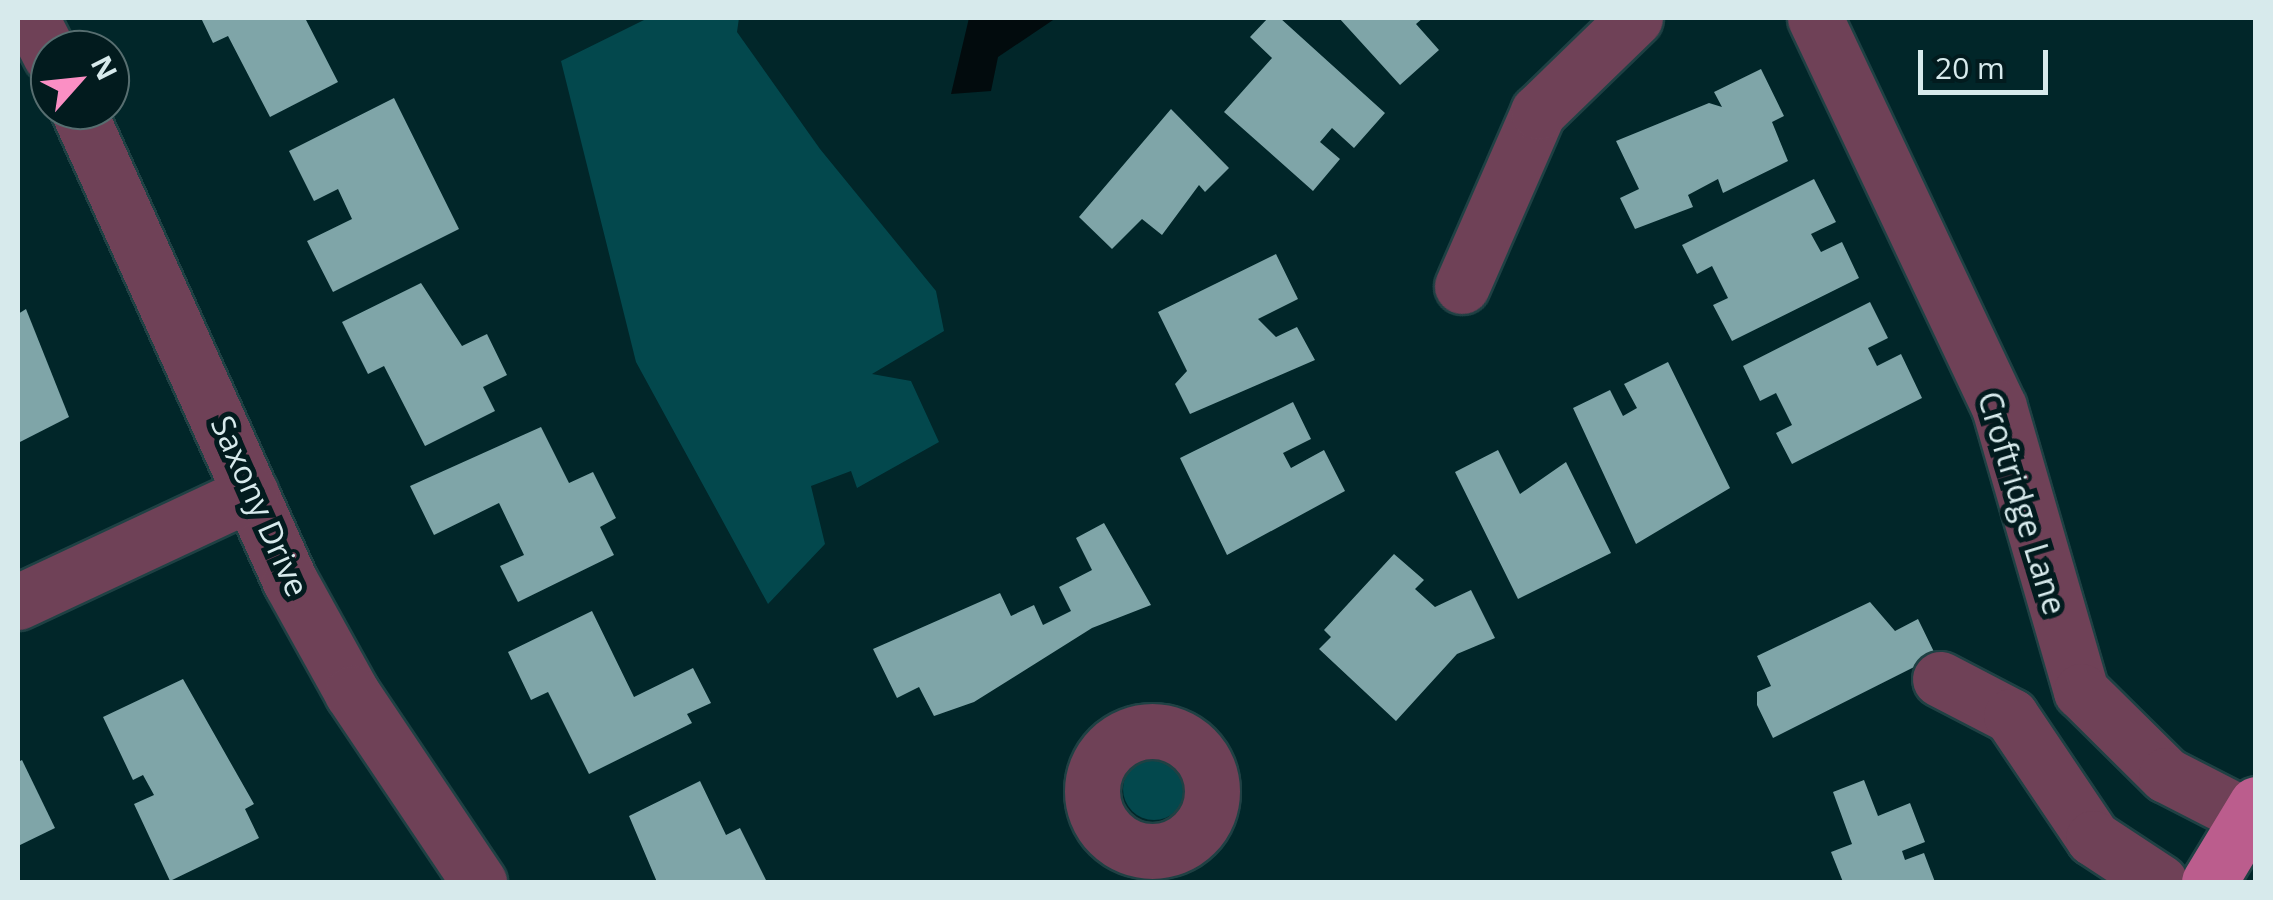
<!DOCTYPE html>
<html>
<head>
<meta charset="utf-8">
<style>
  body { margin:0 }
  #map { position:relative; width:2273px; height:900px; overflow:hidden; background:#012629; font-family:"Open Sans",sans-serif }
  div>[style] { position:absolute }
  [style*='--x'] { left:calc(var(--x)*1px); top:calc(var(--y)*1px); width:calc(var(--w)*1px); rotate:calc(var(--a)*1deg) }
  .green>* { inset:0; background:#03484d }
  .round { border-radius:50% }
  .water>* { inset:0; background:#020b0d }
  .building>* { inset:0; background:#7fa5a8 }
  .roads { filter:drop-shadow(2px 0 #1f4144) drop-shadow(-2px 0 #1f4144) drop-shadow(0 2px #1f4144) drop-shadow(0 -2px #1f4144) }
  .minor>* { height:55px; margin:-27.5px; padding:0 27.5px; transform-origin:27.5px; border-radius:27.5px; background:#6f4157 }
  .minor>.ring { margin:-27.5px; padding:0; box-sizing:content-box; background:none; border:55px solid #6f4157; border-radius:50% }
  .major>* { height:55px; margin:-27.5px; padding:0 27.5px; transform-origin:27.5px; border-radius:27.5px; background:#bb5d8d }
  span { translate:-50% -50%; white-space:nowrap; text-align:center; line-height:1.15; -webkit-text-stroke:10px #021b1e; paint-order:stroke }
  .street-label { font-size:32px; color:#d7eaec }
  .frame { position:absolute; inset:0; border:20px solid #d7eaec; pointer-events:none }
  .north { position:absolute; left:30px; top:30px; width:100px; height:100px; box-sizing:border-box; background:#021b1e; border:2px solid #576e70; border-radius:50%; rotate:63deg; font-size:28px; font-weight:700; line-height:40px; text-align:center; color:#d7eaec }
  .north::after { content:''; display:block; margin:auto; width:35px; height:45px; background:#fb8fc4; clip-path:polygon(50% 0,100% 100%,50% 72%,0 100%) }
  .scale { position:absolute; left:1918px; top:50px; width:130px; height:45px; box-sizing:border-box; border:5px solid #d7eaec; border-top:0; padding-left:12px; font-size:30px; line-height:35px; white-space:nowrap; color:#d7eaec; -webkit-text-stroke:8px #021b1e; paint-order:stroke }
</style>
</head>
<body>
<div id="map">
  <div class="green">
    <div style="clip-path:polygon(648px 18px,739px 18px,737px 32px,820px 149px,936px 291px,944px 331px,872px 374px,911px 381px,939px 442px,857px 488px,851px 471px,811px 486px,825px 544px,768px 604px,636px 362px,561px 61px)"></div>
    <div class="round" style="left:1123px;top:758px;width:62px;height:62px"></div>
  </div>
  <div class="water">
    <div style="clip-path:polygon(969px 18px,1056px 18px,998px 57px,991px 91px,951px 94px)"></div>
  </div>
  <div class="building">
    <div style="clip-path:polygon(201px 18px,305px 18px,338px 82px,270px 117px,228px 36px,213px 43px)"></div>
    <div style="clip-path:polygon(1268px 18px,1280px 18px,1385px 113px,1354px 148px,1332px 128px,1320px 142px,1340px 159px,1313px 191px,1224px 112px,1272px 58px,1250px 37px)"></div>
    <div style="clip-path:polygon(1339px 18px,1423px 18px,1416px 24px,1439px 50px,1400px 85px)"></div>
    <div style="clip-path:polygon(1761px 69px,1784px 116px,1772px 122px,1788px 161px,1723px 193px,1718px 179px,1688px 195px,1693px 207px,1635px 229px,1620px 198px,1639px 189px,1616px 141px,1709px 103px,1722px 107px,1714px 92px)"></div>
    <div style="clip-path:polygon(394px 98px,459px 229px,333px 292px,307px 241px,352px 219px,338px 189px,314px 201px,289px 151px)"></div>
    <div style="clip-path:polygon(1171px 109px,1229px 168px,1205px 192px,1199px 185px,1162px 235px,1142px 219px,1112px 249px,1079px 217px)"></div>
    <div style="clip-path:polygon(1814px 179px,1836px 222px,1811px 234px,1821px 252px,1842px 242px,1859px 278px,1732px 341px,1713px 305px,1728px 298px,1712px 266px,1697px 274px,1682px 245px)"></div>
    <div style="clip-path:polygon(1276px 254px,1298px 299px,1258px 319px,1276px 337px,1297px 327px,1315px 360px,1190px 414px,1175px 384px,1187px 371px,1158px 312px)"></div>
    <div style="clip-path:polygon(421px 283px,462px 346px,487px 334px,507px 375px,483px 387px,495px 411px,425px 446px,384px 366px,368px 374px,342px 322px)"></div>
    <div style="clip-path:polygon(1870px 302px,1888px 338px,1868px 348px,1877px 366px,1901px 354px,1922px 398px,1792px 464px,1776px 433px,1792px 425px,1776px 393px,1760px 401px,1743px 366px)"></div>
    <div style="clip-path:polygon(26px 309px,69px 417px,18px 443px,18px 314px)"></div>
    <div style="clip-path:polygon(1668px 362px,1730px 488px,1636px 544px,1573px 408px,1610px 390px,1623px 416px,1637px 408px,1624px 384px)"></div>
    <div style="clip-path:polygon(1293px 402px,1311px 439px,1283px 453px,1291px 468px,1324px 450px,1345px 491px,1227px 555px,1180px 458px)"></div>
    <div style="clip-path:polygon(541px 427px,569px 483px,593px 472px,616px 518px,600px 527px,614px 555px,518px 602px,500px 566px,524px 555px,499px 503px,434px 535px,410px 486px)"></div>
    <div style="clip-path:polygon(1498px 450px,1520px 494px,1566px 462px,1611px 553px,1518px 599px,1455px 472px)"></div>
    <div style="clip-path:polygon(1104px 523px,1151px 605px,1092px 628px,974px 702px,934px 716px,919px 687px,897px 698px,873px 649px,1000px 593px,1011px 616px,1034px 605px,1043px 625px,1071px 611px,1059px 587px,1092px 570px,1076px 538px)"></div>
    <div style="clip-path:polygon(1394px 554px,1424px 580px,1415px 589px,1435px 607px,1471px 590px,1495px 638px,1457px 654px,1396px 721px,1319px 649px,1331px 637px,1324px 630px)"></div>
    <div style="clip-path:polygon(1870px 602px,1895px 631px,1918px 619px,1936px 656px,1773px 738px,1757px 705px,1757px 692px,1771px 686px,1757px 656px)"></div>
    <div style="clip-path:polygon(592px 611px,634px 697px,693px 668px,711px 703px,687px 714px,692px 723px,589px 774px,548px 692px,531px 700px,508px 652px)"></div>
    <div style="clip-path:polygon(183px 679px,254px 804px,245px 809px,259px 838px,170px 881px,134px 804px,154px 795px,143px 775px,133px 780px,103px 717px)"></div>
    <div style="clip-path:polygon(22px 760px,55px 828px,18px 846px,18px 762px)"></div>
    <div style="clip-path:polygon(1864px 780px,1878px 816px,1910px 803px,1925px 842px,1902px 851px,1905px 860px,1924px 853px,1935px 882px,1843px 882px,1831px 852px,1852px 844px,1833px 792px)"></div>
    <div style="clip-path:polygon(700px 781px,726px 835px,740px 828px,767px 882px,657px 882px,629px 816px)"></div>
  </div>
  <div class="roads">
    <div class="minor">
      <div style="--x:31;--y:18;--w:42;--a:62.8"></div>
      <div style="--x:1815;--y:18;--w:430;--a:64.7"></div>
      <div style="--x:1999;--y:407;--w:296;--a:73.9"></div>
      <div style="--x:2081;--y:691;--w:120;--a:44.7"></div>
      <div style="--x:2166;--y:775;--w:92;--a:27.1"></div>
      <div style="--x:78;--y:110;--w:517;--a:65.77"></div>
      <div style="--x:290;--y:581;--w:128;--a:61"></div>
      <div style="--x:352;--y:693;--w:228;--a:56.1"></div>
      <div style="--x:1462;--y:286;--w:190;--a:-66.4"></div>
      <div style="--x:1538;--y:112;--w:135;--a:-44.1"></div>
      <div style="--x:18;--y:602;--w:257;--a:-25.1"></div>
      <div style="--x:1940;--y:679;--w:80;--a:27.5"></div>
      <div style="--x:2011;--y:716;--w:147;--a:56.1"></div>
      <div style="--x:2093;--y:838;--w:80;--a:33.3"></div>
      <div class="ring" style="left:1092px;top:731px;width:65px;height:65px"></div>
    </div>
    <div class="major">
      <div style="--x:2209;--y:882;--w:91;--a:-58.9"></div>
    </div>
  </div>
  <div class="street-label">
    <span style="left:2022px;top:503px;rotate:73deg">Croftridge Lane</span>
    <span style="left:260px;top:506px;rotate:66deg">Saxony Drive</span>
  </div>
  <div class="frame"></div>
  <div class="north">N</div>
  <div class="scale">20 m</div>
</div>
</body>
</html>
